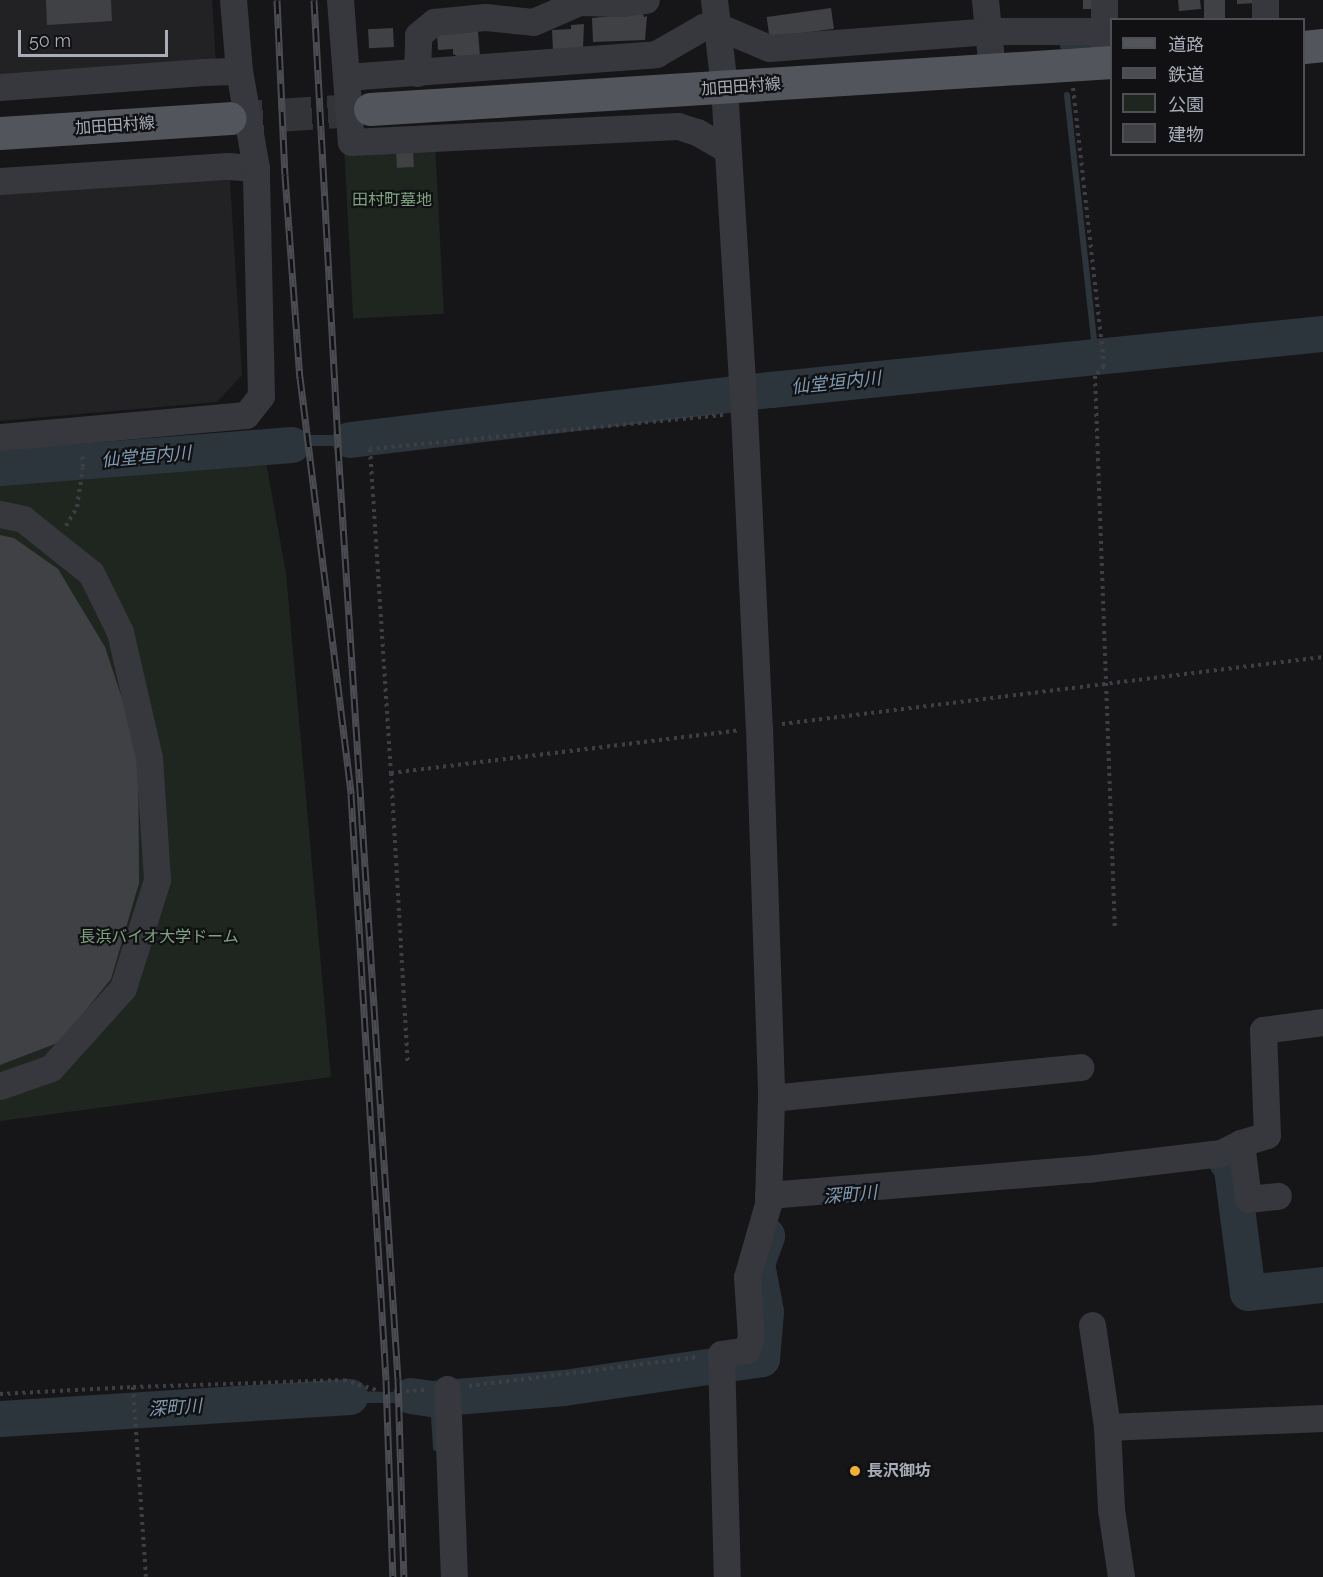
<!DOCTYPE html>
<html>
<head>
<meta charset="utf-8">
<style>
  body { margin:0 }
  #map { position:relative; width:1323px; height:1577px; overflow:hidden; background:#161618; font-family:Raleway,"Noto Sans JP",sans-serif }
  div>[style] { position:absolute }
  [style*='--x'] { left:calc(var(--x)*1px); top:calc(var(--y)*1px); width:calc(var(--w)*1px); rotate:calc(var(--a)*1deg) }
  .built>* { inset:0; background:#222225 }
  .green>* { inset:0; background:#1e261f; transform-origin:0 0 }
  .water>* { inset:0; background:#2c353c; transform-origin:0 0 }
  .stream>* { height:6px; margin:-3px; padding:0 3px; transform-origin:3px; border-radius:3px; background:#2c353c }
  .river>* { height:36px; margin:-18px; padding:0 18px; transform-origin:18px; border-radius:18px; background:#2c353c }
  .building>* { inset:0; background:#404145; transform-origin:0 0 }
  .major-tunnel>* { height:33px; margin-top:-16.5px; transform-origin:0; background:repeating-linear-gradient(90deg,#333438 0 33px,transparent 0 49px) }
  .path>* { height:4px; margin-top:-2px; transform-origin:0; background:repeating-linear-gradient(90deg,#3d3f44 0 3px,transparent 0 7.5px) }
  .minor>* { height:27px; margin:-13.5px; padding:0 13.5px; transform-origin:13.5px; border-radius:13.5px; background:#37383d }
  .major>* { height:33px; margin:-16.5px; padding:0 16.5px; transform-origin:16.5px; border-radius:16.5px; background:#53555c }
  .rail>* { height:7px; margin-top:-3.5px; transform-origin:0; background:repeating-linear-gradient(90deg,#111113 0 14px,#4a4c52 0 28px); box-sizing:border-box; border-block:2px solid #4a4c52 }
  .dots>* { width:16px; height:16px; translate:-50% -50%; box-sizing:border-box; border:3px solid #111113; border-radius:50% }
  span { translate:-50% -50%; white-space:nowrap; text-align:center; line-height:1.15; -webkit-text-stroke:4.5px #111113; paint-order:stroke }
  .street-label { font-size:16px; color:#a8adb8 }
  .park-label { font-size:16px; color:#7fa381 }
  .poi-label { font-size:16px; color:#a8adb8; font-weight:700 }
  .left { translate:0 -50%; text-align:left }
  .water-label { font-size:18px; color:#7f9bb3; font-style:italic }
  .legend { position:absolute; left:1110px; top:18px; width:195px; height:138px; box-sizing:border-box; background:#111113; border:2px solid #4d4f55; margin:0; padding:8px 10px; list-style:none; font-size:18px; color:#a8adb8 }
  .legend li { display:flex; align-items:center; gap:12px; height:30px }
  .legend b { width:30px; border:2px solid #4d4f55 }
  .scale { position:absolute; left:18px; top:30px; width:150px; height:27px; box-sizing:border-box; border:3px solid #a8adb8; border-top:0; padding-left:8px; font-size:18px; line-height:21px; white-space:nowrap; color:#a8adb8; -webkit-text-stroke:4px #111113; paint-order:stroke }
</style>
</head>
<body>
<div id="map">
  <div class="built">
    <div style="clip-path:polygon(0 0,212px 0,216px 63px,0 78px)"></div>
    <div style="clip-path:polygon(220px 175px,230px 180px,242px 375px,217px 402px,0 421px,0 189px)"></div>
  </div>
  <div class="green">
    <div style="left:435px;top:143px;width:171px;height:91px;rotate:87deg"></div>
    <div style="clip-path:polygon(266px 462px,286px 573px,331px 1077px,0 1121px,0 485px)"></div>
  </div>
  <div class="water">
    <div style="left:350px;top:435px;width:11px;height:58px;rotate:90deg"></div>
    <div style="clip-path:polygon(350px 1391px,433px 1393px,438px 1403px,350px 1403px)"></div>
  </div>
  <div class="stream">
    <div style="--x:1063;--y:46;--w:33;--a:-3"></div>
    <div style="--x:1067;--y:95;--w:264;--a:83.7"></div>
    <div style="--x:433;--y:1399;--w:49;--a:86.5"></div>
  </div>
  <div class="river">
    <div style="--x:350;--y:440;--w:424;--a:-6.8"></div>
    <div style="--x:771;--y:390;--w:555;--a:-5.79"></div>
    <div style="--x:0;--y:468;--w:293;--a:-4.5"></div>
    <div style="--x:1227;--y:1162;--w:4;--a:0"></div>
    <div style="--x:1231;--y:1162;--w:132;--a:82.6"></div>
    <div style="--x:1248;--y:1293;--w:75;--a:-6.1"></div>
    <div style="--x:411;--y:1396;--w:22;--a:8"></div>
    <div style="--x:433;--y:1399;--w:131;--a:-4.8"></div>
    <div style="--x:564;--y:1388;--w:200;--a:-8.3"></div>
    <div style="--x:762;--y:1359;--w:47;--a:-85.1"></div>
    <div style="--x:766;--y:1312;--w:49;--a:-100.6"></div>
    <div style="--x:757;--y:1264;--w:30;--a:-70"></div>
    <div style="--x:0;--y:1419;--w:351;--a:-3.6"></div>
  </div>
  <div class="building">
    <div style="clip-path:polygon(46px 0,111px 0,112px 21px,47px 25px)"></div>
    <div style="left:1083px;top:0;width:17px;height:9px"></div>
    <div style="clip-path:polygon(1178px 0,1200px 0,1201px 9px,1179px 11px)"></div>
    <div style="left:1204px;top:0;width:21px;height:19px"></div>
    <div style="clip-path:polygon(1237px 0,1258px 0,1258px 3px,1237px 4px)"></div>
    <div style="left:831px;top:8px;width:21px;height:65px;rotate:82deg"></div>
    <div style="clip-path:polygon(643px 13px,644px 17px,647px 16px,645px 40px,593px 42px,592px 18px)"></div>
    <div style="clip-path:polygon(584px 24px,583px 48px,553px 51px,552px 30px,571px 29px,571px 25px)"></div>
    <div style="left:393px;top:28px;width:19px;height:25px;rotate:87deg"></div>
    <div style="clip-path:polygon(478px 31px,480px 56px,459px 57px,453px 54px,453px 49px,438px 50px,437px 33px)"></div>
    <div style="left:413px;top:150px;width:17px;height:17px;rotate:87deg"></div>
    <div style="clip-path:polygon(0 535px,14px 538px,58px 569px,105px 647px,138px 747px,139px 883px,111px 979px,60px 1042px,0 1065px)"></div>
  </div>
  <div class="major-tunnel">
    <div style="--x:230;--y:118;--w:140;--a:-3.7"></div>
  </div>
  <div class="path">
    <div style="--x:1073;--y:88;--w:280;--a:83.6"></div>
    <div style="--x:1104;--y:366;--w:13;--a:132"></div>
    <div style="--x:1095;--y:376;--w:555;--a:87.94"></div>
    <div style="--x:723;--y:415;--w:355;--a:174.5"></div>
    <div style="--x:370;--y:449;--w:325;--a:86.3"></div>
    <div style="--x:391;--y:773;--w:351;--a:-7"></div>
    <div style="--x:66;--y:526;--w:22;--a:-60"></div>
    <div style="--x:77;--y:507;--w:40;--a:-81.5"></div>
    <div style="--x:83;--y:467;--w:14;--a:-94"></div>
    <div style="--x:782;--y:724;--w:545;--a:-7.06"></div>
    <div style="--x:391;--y:773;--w:291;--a:86.7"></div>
    <div style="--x:469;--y:1386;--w:232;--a:-7.2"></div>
    <div style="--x:133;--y:1387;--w:190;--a:86.1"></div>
    <div style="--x:406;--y:1391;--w:19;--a:-3"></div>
    <div style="--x:0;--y:1394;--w:133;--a:-3"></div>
    <div style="--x:133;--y:1387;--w:211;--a:-1.9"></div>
    <div style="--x:344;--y:1380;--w:37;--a:17"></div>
  </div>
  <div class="minor">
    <div style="--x:340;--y:0;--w:142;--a:85.6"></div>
    <div style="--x:351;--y:142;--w:327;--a:-2.8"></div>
    <div style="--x:678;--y:126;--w:20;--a:18"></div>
    <div style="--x:697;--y:132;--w:34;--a:30"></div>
    <div style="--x:714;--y:0;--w:88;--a:83.4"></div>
    <div style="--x:724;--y:87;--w:327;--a:86.5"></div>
    <div style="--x:744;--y:413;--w:314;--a:87.3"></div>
    <div style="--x:759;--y:727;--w:371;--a:88.1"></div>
    <div style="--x:771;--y:1098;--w:106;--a:91.6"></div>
    <div style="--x:768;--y:1204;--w:76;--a:106"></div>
    <div style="--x:747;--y:1277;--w:60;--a:86.2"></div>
    <div style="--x:751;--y:1337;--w:14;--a:107"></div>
    <div style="--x:747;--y:1350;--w:26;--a:171"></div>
    <div style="--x:721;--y:1354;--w:223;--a:88.5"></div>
    <div style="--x:985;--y:0;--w:70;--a:84.3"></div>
    <div style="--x:1265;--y:20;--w:20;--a:-90"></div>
    <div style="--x:1104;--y:50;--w:50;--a:-90"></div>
    <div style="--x:417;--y:73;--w:38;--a:-88"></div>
    <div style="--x:418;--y:35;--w:21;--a:-39"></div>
    <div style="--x:434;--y:22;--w:51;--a:-5.6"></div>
    <div style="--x:485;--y:17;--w:48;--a:5.9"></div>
    <div style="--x:533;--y:22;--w:50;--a:-23.5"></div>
    <div style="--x:579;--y:2;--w:42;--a:1.4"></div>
    <div style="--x:621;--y:3;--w:25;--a:-7"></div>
    <div style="--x:346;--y:77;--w:311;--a:-4.2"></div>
    <div style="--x:656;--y:54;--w:54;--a:-29.9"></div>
    <div style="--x:703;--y:27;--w:14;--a:-4"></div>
    <div style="--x:717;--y:26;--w:56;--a:22.9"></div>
    <div style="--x:769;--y:48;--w:220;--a:-4.4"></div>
    <div style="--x:988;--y:31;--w:124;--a:0"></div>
    <div style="--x:0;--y:87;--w:204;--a:-4.2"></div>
    <div style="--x:203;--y:72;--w:36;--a:-2"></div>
    <div style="--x:0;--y:181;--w:228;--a:-3.8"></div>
    <div style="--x:228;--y:166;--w:28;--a:4"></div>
    <div style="--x:0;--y:437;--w:247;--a:-5.1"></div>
    <div style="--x:246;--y:415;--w:24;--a:-52"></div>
    <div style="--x:261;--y:396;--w:228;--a:-91.3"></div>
    <div style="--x:256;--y:168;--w:98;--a:-99.9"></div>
    <div style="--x:239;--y:71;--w:71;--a:-94.8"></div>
    <div style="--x:0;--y:514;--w:24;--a:12"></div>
    <div style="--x:23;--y:519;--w:87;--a:38.5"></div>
    <div style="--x:91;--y:573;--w:66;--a:63.8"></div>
    <div style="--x:120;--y:632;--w:129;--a:77"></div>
    <div style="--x:149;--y:758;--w:122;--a:86.2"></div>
    <div style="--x:157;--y:880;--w:113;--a:107.5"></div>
    <div style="--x:123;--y:988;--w:108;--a:132"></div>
    <div style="--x:51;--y:1068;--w:54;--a:160.6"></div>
    <div style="--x:771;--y:1098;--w:311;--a:-5.7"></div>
    <div style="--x:1241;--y:1143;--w:56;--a:82.9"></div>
    <div style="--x:1248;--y:1199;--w:30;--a:-6"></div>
    <div style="--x:768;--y:1195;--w:320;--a:-4.7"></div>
    <div style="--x:1087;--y:1169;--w:135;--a:-6.8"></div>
    <div style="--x:1221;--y:1153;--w:22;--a:-27"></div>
    <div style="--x:1241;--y:1143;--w:27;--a:-17"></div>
    <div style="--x:1267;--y:1135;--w:105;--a:-92.2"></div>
    <div style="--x:1263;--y:1030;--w:61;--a:-7.6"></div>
    <div style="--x:1092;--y:1325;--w:103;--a:81.6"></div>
    <div style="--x:1107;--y:1427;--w:82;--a:87.2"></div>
    <div style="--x:1111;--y:1509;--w:69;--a:81.6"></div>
    <div style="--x:447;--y:1389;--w:188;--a:87.9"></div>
    <div style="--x:1107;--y:1427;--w:216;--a:-2.4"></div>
  </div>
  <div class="major">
    <div style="--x:1304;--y:47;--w:19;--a:-6"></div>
    <div style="--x:370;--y:109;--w:743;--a:-3.62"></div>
    <div style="--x:0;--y:133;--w:230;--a:-3.7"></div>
  </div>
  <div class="rail">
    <div style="--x:277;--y:0;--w:175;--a:87.4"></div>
    <div style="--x:285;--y:175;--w:203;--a:85.8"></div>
    <div style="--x:300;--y:377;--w:420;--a:83"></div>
    <div style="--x:351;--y:794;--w:587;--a:86.58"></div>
    <div style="--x:386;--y:1380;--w:197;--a:88"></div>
    <div style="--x:314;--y:0;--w:448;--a:86.9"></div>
    <div style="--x:338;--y:447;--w:934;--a:86.32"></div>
    <div style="--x:398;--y:1379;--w:198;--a:88.3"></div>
  </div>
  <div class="dots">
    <div style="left:855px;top:1471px;background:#f2b134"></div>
  </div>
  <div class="street-label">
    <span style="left:741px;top:87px;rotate:-4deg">加田田村線</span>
    <span style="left:115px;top:126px;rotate:-4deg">加田田村線</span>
  </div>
  <div class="park-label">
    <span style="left:392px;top:200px">田村町墓地</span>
    <span style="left:159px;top:937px">長浜バイオ大学ドーム</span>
  </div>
  <div class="poi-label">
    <span class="left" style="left:867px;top:1471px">長沢御坊</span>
  </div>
  <div class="water-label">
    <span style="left:836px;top:383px;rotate:-6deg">仙堂垣内川</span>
    <span style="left:146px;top:457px;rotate:-5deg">仙堂垣内川</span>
    <span style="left:850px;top:1195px;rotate:-5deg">深町川</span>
    <span style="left:175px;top:1408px;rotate:-4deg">深町川</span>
  </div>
  <ul class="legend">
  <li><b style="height:8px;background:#53555c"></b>道路</li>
  <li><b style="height:8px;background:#4a4c52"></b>鉄道</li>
  <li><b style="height:16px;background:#1e261f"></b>公園</li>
  <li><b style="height:16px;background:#404145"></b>建物</li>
  </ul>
  <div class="scale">50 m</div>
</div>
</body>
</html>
